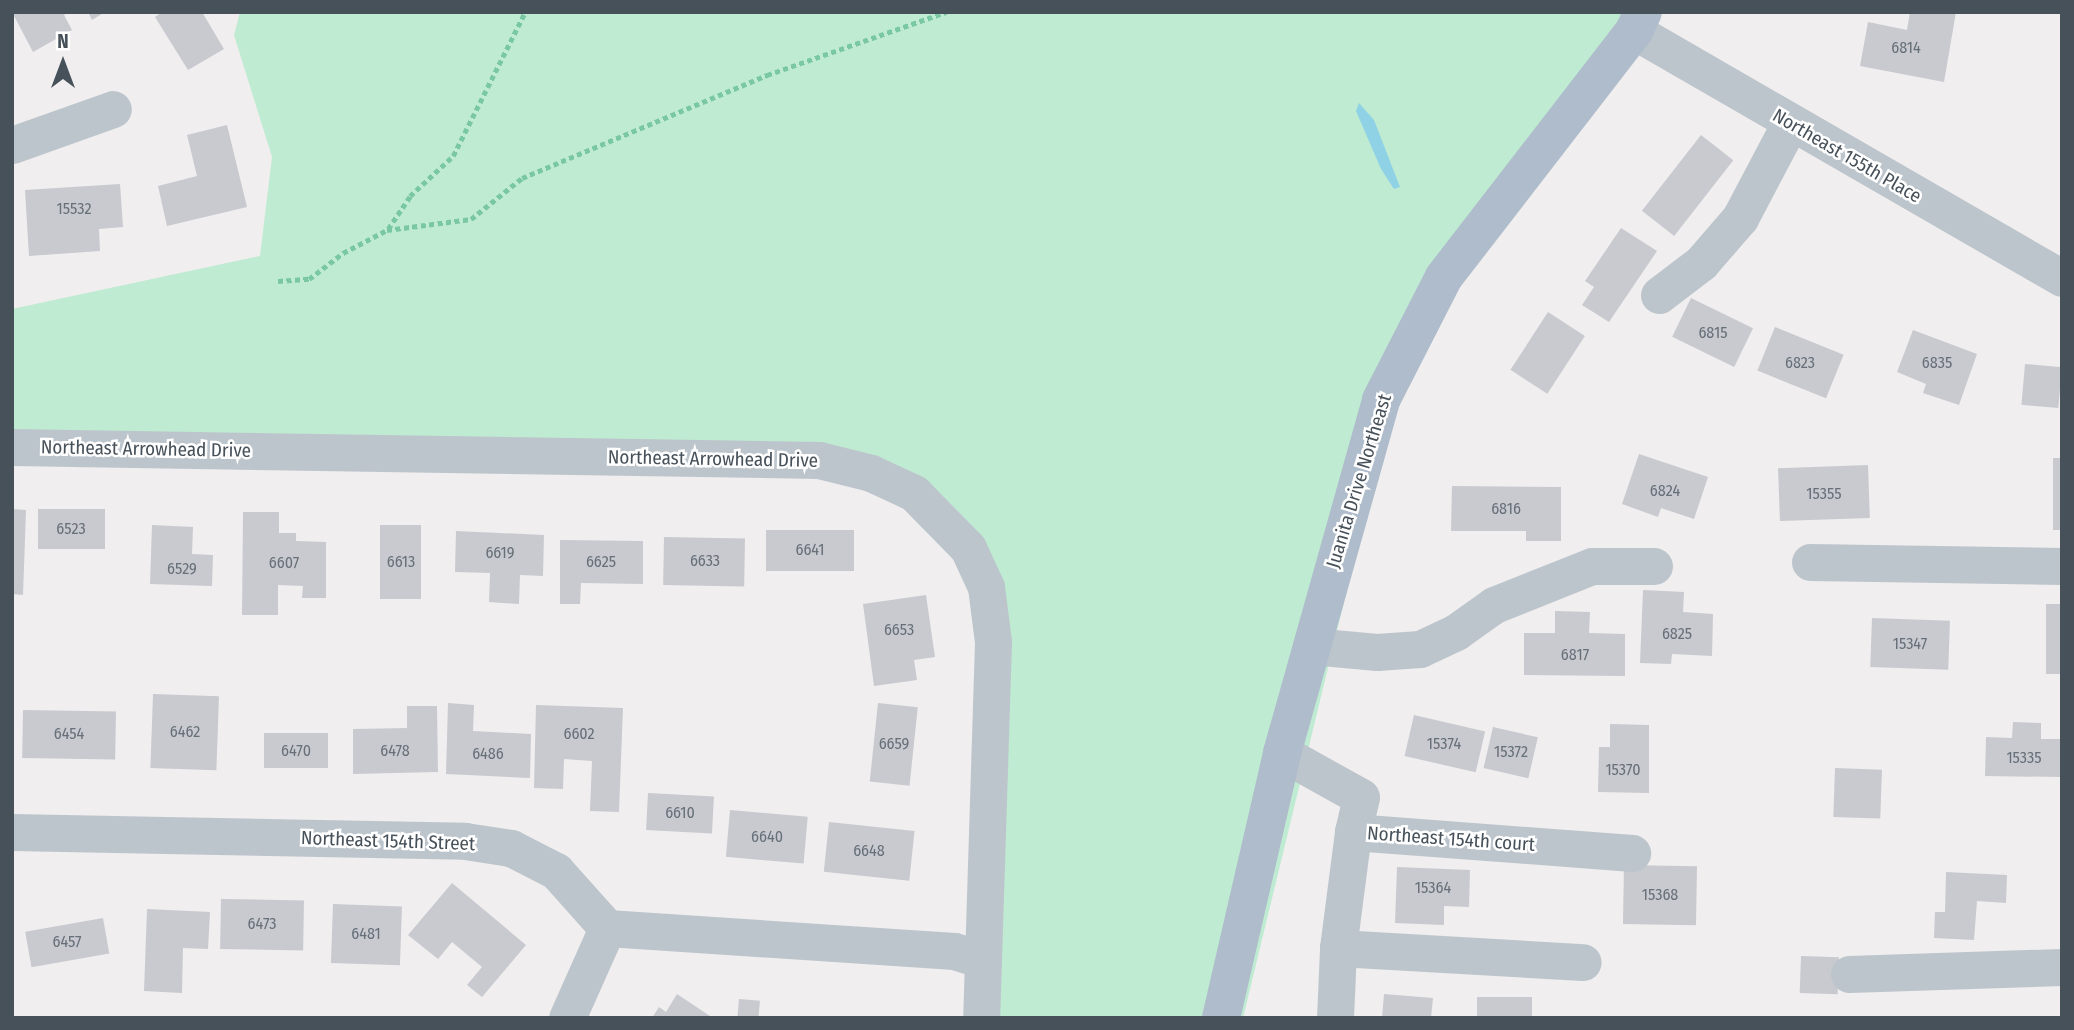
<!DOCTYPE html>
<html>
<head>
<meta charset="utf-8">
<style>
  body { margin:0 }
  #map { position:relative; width:2074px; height:1030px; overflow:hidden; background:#f0eeee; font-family:"Fira Sans Condensed",sans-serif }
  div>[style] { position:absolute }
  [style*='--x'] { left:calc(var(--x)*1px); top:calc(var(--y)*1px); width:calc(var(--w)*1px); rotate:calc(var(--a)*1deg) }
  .green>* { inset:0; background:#bfebd2 }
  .water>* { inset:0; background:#8fd1e5 }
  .building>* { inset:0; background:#c8cad0; transform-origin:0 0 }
  .path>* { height:4.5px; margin-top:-2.25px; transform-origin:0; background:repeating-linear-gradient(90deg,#7ac7a3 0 5px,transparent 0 8.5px) }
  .minor>* { height:37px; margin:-18.5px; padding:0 18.5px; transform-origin:18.5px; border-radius:18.5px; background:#bdc5cc }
  .major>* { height:38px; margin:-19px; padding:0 19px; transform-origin:19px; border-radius:19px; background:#afbccb }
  span { translate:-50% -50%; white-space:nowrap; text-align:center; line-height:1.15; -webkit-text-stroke:5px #fff; paint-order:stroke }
  .number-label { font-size:16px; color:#676f78 }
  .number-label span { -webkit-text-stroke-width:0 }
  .street-label { font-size:19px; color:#47515a }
  .frame { position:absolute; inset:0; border:14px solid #47515a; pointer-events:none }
  .north { position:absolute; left:28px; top:28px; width:70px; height:70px; -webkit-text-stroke:5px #fff; paint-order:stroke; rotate:0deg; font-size:19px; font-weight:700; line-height:28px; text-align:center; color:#47515a }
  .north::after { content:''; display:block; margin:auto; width:24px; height:32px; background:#47515a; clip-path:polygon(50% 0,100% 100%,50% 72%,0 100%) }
</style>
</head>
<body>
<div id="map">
  <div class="green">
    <div style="clip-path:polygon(240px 12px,1645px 12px,1444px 277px,1393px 400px,1243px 1018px,981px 1018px,986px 587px,871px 473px,12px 447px,12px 309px,260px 256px,272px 157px,234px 35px)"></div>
  </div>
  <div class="water">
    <div style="clip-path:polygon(1359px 103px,1374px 120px,1400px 187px,1394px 189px,1381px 169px,1356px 111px)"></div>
  </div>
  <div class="building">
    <div style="clip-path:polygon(12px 12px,68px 12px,64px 15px,72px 30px,33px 52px)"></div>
    <div style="clip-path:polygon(88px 12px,105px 12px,92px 20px)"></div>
    <div style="clip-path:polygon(162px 12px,202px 12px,224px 49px,188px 70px,155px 17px)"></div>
    <div style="clip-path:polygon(1910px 12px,1956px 12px,1944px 82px,1860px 66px,1868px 22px,1907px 30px)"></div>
    <div style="clip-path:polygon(227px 125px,247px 207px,167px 226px,158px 186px,197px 176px,187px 135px)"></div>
    <div style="left:1701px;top:135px;width:41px;height:96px;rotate:38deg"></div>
    <div style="clip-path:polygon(120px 184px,123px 227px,99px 229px,100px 251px,29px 256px,25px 190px)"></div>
    <div style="clip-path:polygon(1621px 228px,1657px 251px,1609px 322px,1582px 305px,1594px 287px,1585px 281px)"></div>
    <div style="left:1691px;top:298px;width:69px;height:43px;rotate:26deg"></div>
    <div style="left:1548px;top:312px;width:44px;height:69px;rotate:33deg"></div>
    <div style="left:1775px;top:327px;width:74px;height:47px;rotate:22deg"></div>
    <div style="clip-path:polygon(1913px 330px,1977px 354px,1959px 405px,1923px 393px,1926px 384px,1897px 372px)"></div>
    <div style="left:2025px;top:364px;width:37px;height:41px;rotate:5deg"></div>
    <div style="clip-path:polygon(1639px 454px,1708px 477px,1694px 519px,1661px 508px,1658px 517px,1622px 504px)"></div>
    <div style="left:2053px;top:458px;width:9px;height:72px"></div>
    <div style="left:1868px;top:465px;width:53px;height:90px;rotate:88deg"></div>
    <div style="clip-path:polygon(1452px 486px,1561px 487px,1561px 541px,1526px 541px,1526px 531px,1451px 531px)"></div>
    <div style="clip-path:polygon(12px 509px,26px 510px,23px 595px,12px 594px)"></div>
    <div style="left:38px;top:509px;width:67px;height:40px"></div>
    <div style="clip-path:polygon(243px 512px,279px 512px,279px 533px,296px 533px,296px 541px,326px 542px,326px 598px,302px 598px,303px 586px,278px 585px,278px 615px,242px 615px)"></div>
    <div style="clip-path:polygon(152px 525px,193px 527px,192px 554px,213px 555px,212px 586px,150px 584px)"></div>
    <div style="left:380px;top:525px;width:41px;height:74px"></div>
    <div style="left:766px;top:530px;width:88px;height:41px"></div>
    <div style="clip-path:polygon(456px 531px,544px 535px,543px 576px,520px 575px,519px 604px,489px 602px,490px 573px,455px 572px)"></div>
    <div style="left:664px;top:537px;width:81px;height:48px;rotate:1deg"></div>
    <div style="clip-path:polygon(560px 540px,643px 541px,643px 584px,581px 583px,580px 604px,560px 604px)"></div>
    <div style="clip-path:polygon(1643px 590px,1684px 592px,1683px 612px,1713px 614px,1712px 656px,1672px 654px,1671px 664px,1640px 663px)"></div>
    <div style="clip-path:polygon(926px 595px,935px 657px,914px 660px,917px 680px,874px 686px,863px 604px)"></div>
    <div style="left:2046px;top:604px;width:16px;height:70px"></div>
    <div style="clip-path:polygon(1555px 611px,1590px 612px,1589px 633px,1625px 634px,1625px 676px,1524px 675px,1524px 633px,1555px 633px)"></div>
    <div style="left:1872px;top:618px;width:78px;height:49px;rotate:2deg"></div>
    <div style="left:153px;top:694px;width:66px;height:74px;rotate:2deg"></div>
    <div style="clip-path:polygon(448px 703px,474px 705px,473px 731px,531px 734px,530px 778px,446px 774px)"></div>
    <div style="left:878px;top:703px;width:40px;height:79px;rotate:6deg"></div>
    <div style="clip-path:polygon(536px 705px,623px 708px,619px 812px,590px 811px,592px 761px,564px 759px,563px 789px,534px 788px)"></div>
    <div style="clip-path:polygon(407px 706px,437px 706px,438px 772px,353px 774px,353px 729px,407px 728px)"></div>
    <div style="left:23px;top:710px;width:93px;height:48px;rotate:1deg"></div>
    <div style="left:1414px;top:715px;width:73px;height:42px;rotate:13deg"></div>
    <div style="clip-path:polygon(2013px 722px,2041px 723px,2041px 739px,2062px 739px,2062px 777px,1985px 776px,1986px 737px,2012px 738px)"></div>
    <div style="clip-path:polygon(1610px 724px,1649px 725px,1649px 793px,1598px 792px,1599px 747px,1610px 747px)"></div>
    <div style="left:1493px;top:727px;width:46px;height:42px;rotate:13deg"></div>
    <div style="left:328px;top:733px;width:35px;height:64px;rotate:90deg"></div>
    <div style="left:1835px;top:768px;width:47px;height:49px;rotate:2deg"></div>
    <div style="left:648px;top:793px;width:66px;height:37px;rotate:3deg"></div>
    <div style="left:730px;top:810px;width:78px;height:47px;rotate:5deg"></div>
    <div style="left:829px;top:822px;width:86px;height:50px;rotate:6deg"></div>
    <div style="left:1624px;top:865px;width:73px;height:59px;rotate:1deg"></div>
    <div style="clip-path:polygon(1397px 867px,1470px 870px,1469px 907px,1444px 906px,1444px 925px,1395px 923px)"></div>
    <div style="clip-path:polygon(1946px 872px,2007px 875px,2006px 903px,1977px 901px,1974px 940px,1934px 938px,1935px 912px,1945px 912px)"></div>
    <div style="clip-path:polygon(452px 883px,526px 945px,482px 997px,467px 985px,482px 967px,452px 942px,438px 959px,408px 935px)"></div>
    <div style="left:221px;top:899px;width:83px;height:50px;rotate:1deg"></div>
    <div style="left:333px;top:904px;width:69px;height:59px;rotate:2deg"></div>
    <div style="clip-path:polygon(147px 909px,210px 912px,208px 949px,183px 948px,182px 993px,144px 991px)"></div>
    <div style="left:103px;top:918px;width:36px;height:79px;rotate:80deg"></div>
    <div style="left:1801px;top:956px;width:38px;height:37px;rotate:2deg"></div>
    <div style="clip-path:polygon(677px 994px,713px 1018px,652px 1018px,659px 1007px,666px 1012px)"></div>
    <div style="clip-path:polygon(1384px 994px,1433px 998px,1431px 1018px,1382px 1018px)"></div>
    <div style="left:1477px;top:997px;width:55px;height:21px"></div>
    <div style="left:739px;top:999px;width:21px;height:19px;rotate:5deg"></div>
  </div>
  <div class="path">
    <div style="--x:388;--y:229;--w:40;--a:-56"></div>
    <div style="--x:410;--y:196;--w:59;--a:-42.9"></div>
    <div style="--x:453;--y:156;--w:161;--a:-63.4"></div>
    <div style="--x:278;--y:281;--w:31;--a:-4"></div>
    <div style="--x:309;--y:279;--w:43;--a:-37.4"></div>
    <div style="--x:343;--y:253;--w:50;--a:-27.6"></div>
    <div style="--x:387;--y:230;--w:85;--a:-7.5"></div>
    <div style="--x:471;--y:219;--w:65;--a:-38.8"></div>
    <div style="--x:522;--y:178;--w:266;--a:-22.8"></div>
    <div style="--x:767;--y:75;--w:190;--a:-19.4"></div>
  </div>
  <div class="minor">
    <div style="--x:1634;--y:31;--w:494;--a:30"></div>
    <div style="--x:12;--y:145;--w:107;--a:-19.6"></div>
    <div style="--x:1659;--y:295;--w:53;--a:-37.3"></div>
    <div style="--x:1701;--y:263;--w:60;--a:-49.1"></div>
    <div style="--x:1740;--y:218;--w:107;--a:-62.2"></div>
    <div style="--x:12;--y:447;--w:807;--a:0.92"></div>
    <div style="--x:819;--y:460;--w:54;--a:14"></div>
    <div style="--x:871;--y:473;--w:47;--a:24.9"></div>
    <div style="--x:914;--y:493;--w:77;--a:45.5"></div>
    <div style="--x:968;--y:548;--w:43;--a:65.2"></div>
    <div style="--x:986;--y:587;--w:55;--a:82.7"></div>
    <div style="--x:993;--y:642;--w:376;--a:91.8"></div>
    <div style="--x:1810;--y:562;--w:252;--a:0.9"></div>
    <div style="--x:1311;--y:646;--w:66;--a:5.2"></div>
    <div style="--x:1377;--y:652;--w:43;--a:-4"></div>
    <div style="--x:1420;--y:649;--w:40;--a:-25"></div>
    <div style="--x:1456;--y:632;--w:47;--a:-35.4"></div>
    <div style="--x:1494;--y:605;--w:105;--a:-21.7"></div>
    <div style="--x:1592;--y:566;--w:62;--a:0"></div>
    <div style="--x:1282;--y:753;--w:90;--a:29.1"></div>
    <div style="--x:1361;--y:797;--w:36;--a:103"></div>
    <div style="--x:1353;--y:832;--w:280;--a:4.3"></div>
    <div style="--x:12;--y:832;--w:453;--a:1.1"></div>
    <div style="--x:465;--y:841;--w:47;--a:8.7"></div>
    <div style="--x:511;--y:848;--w:51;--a:27.1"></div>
    <div style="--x:556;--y:871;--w:76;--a:48.2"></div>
    <div style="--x:607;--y:928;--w:348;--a:3.8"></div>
    <div style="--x:954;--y:951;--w:30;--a:17"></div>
    <div style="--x:1338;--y:948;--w:245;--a:3.3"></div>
    <div style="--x:1849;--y:974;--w:213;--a:-1.9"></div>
    <div style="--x:567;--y:1018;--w:98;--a:-66"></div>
    <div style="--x:1335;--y:1018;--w:70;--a:-87.5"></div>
    <div style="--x:1338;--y:948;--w:117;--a:-82.6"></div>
  </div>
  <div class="major">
    <div style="--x:1221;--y:1018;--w:272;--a:-77"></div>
    <div style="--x:1282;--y:753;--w:367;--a:-74.3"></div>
    <div style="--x:1381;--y:400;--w:138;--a:-62.9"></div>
    <div style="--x:1444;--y:277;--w:311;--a:-52.3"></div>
    <div style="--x:1634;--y:31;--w:21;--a:-65"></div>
  </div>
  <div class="number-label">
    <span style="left:1906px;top:48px">6814</span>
    <span style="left:74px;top:209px">15532</span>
    <span style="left:1713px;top:333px">6815</span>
    <span style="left:1800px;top:363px">6823</span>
    <span style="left:1937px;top:363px">6835</span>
    <span style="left:1665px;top:491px">6824</span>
    <span style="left:1824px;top:494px">15355</span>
    <span style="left:1506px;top:509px">6816</span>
    <span style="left:71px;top:529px">6523</span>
    <span style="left:810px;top:550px">6641</span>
    <span style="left:500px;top:553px">6619</span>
    <span style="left:705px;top:561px">6633</span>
    <span style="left:401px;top:562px">6613</span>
    <span style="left:601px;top:562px">6625</span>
    <span style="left:284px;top:563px">6607</span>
    <span style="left:182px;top:569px">6529</span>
    <span style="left:899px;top:630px">6653</span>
    <span style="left:1677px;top:634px">6825</span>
    <span style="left:1910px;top:644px">15347</span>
    <span style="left:1575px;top:655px">6817</span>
    <span style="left:185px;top:732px">6462</span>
    <span style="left:69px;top:734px">6454</span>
    <span style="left:579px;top:734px">6602</span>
    <span style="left:894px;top:744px">6659</span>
    <span style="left:1444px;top:744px">15374</span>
    <span style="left:296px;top:751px">6470</span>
    <span style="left:395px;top:751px">6478</span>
    <span style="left:1511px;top:752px">15372</span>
    <span style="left:488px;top:754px">6486</span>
    <span style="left:2024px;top:758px">15335</span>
    <span style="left:1623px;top:770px">15370</span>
    <span style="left:680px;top:813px">6610</span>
    <span style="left:767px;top:837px">6640</span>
    <span style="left:869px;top:851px">6648</span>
    <span style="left:1433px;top:888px">15364</span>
    <span style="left:1660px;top:895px">15368</span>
    <span style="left:262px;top:924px">6473</span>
    <span style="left:366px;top:934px">6481</span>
    <span style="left:67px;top:942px">6457</span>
  </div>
  <div class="street-label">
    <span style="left:1847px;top:156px;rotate:30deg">Northeast 155th Place</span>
    <span style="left:146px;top:449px;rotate:1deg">Northeast Arrowhead Drive</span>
    <span style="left:713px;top:459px;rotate:1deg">Northeast Arrowhead Drive</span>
    <span style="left:1359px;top:481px;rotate:-73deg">Juanita Drive Northeast</span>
    <span style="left:1451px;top:839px;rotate:4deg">Northeast 154th court</span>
    <span style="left:388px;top:841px;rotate:2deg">Northeast 154th Street</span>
  </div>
  <div class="frame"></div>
  <div class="north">N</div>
</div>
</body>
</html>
